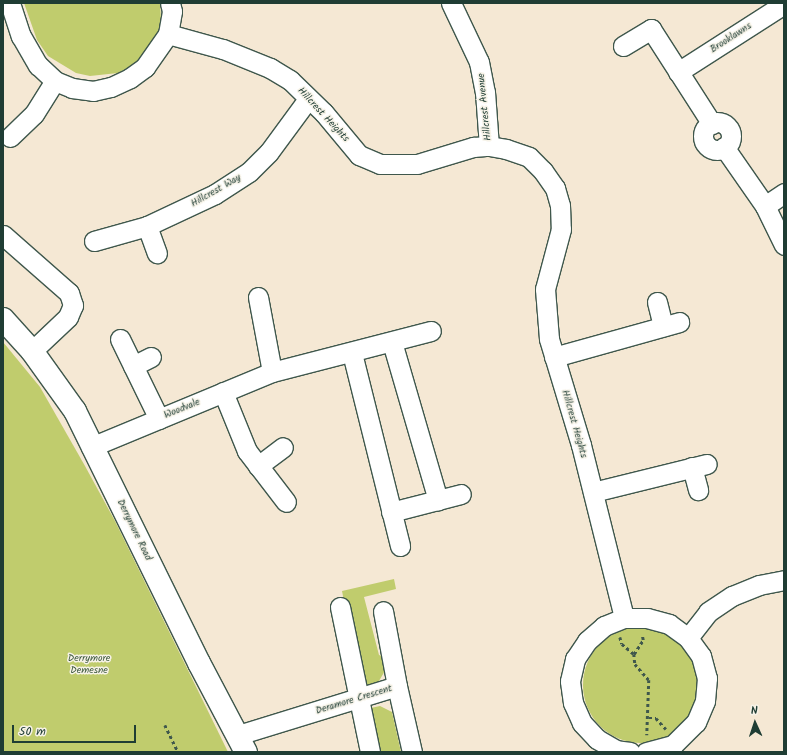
<!DOCTYPE html>
<html>
<head>
<meta charset="utf-8">
<style>
  body { margin:0 }
  #map { position:relative; width:787px; height:755px; overflow:hidden; background:#f5e8d4; font-family:Kalam,sans-serif }
  div>[style] { position:absolute }
  [style*='--x'] { left:calc(var(--x)*1px); top:calc(var(--y)*1px); width:calc(var(--w)*1px); rotate:calc(var(--a)*1deg) }
  .green>* { inset:0; background:#c0cc6d }
  .round { border-radius:50% }
  .path>* { height:2.5px; margin-top:-1.25px; transform-origin:0; background:repeating-linear-gradient(90deg,#3f574c 0 3px,transparent 0 6px) }
  .roads { filter:drop-shadow(1px 0 #3f574c) drop-shadow(-1px 0 #3f574c) drop-shadow(0 1px #3f574c) drop-shadow(0 -1px #3f574c) }
  .minor>* { height:19px; margin:-9.5px; padding:0 9.5px; transform-origin:9.5px; border-radius:9.5px; background:#fff }
  .minor>.ring { margin:-9.5px; padding:0; box-sizing:content-box; background:none; border:19px solid #fff; border-radius:50% }
  .major>* { height:22px; margin:-11px; padding:0 11px; transform-origin:11px; border-radius:11px; background:#fff }
  span { translate:-50% -50%; white-space:nowrap; text-align:center; line-height:1.15; -webkit-text-stroke:3px #f7f3e8; paint-order:stroke }
  .street-label { font-size:10px; color:#1f3d34 }
  .park-label { font-size:10px; color:#3f5a3f }
  .frame { position:absolute; inset:0; border:4px solid #1f3d34; pointer-events:none }
  .north { position:absolute; left:735px; top:703px; width:40px; height:40px; -webkit-text-stroke:3px #f7f3e8; paint-order:stroke; rotate:357deg; font-size:11px; font-weight:700; line-height:16px; text-align:center; color:#1f3d34 }
  .north::after { content:''; display:block; margin:auto; width:14px; height:18px; background:#1f3d34; clip-path:polygon(50% 0,100% 100%,50% 72%,0 100%) }
  .scale { position:absolute; left:12px; top:725px; width:124px; height:18px; box-sizing:border-box; border:2px solid #1f3d34; border-top:0; padding-left:5px; font-size:12px; line-height:14px; white-space:nowrap; color:#1f3d34; -webkit-text-stroke:3px #f7f3e8; paint-order:stroke }
</style>
</head>
<body>
<div id="map">
  <div class="green">
    <div style="clip-path:polygon(24px 3px,160px 3px,161px 21px,156px 40px,141px 61px,118px 73px,90px 76px,76px 73px,48px 56px,37px 40px)"></div>
    <div style="clip-path:polygon(3px 342px,40px 387px,85px 466px,115px 521px,228px 752px,3px 752px)"></div>
    <div style="clip-path:polygon(394px 579px,396px 589px,364px 597px,379px 655px,384px 657px,386px 669px,376px 686px,361px 689px,342px 591px)"></div>
    <div class="round" style="left:583px;top:627px;width:116px;height:116px"></div>
    <div style="clip-path:polygon(380px 706px,392px 712px,401px 752px,376px 752px,366px 709px)"></div>
  </div>
  <div class="path">
    <div style="--x:620;--y:637;--w:7;--a:74"></div>
    <div style="--x:622;--y:644;--w:16;--a:40"></div>
    <div style="--x:634;--y:654;--w:10;--a:84"></div>
    <div style="--x:635;--y:664;--w:21;--a:49"></div>
    <div style="--x:649;--y:680;--w:55;--a:92.1"></div>
    <div style="--x:634;--y:654;--w:17;--a:-57"></div>
    <div style="--x:643;--y:640;--w:5;--a:-101"></div>
    <div style="--x:649;--y:718;--w:7;--a:0"></div>
    <div style="--x:656;--y:718;--w:15;--a:48"></div>
    <div style="--x:165;--y:725;--w:30;--a:64"></div>
  </div>
  <div class="roads">
    <div class="minor">
      <div style="--x:10;--y:3;--w:35;--a:72"></div>
      <div style="--x:21;--y:36;--w:34;--a:60"></div>
      <div style="--x:38;--y:65;--w:23;--a:43"></div>
      <div style="--x:55;--y:81;--w:18;--a:22"></div>
      <div style="--x:72;--y:88;--w:21;--a:8"></div>
      <div style="--x:93;--y:91;--w:18;--a:-13"></div>
      <div style="--x:111;--y:87;--w:21;--a:-25"></div>
      <div style="--x:130;--y:78;--w:19;--a:-36"></div>
      <div style="--x:145;--y:67;--w:40;--a:-55.1"></div>
      <div style="--x:168;--y:34;--w:23;--a:-80"></div>
      <div style="--x:172;--y:11;--w:8;--a:-104"></div>
      <div style="--x:451;--y:3;--w:65;--a:64.6"></div>
      <div style="--x:479;--y:62;--w:31;--a:79"></div>
      <div style="--x:485;--y:92;--w:54;--a:85.8"></div>
      <div style="--x:168;--y:34;--w:57;--a:15.3"></div>
      <div style="--x:223;--y:49;--w:51;--a:22"></div>
      <div style="--x:270;--y:68;--w:23;--a:31"></div>
      <div style="--x:290;--y:80;--w:47;--a:44.1"></div>
      <div style="--x:324;--y:113;--w:55;--a:50.2"></div>
      <div style="--x:359;--y:155;--w:23;--a:23"></div>
      <div style="--x:380;--y:164;--w:37;--a:0"></div>
      <div style="--x:417;--y:164;--w:59;--a:-16.9"></div>
      <div style="--x:473;--y:147;--w:16;--a:-4"></div>
      <div style="--x:489;--y:146;--w:17;--a:10"></div>
      <div style="--x:506;--y:149;--w:24;--a:19"></div>
      <div style="--x:529;--y:157;--w:20;--a:45"></div>
      <div style="--x:543;--y:171;--w:21;--a:55"></div>
      <div style="--x:555;--y:188;--w:18;--a:74"></div>
      <div style="--x:560;--y:205;--w:24;--a:88"></div>
      <div style="--x:561;--y:229;--w:62;--a:104.9"></div>
      <div style="--x:545;--y:289;--w:50;--a:85.4"></div>
      <div style="--x:549;--y:339;--w:111;--a:73.2"></div>
      <div style="--x:581;--y:445;--w:178;--a:76"></div>
      <div style="--x:623;--y:46;--w:33;--a:-31"></div>
      <div style="--x:651;--y:29;--w:113;--a:57.3"></div>
      <div style="--x:678;--y:72;--w:126;--a:-32.7"></div>
      <div class="ring" style="left:703px;top:122px;width:9px;height:9px"></div>
      <div style="--x:10;--y:137;--w:33;--a:-44"></div>
      <div style="--x:34;--y:114;--w:39;--a:-58"></div>
      <div style="--x:724;--y:147;--w:72;--a:55.2"></div>
      <div style="--x:765;--y:206;--w:43;--a:64"></div>
      <div style="--x:765;--y:206;--w:23;--a:-34"></div>
      <div style="--x:147;--y:226;--w:29;--a:70"></div>
      <div style="--x:3;--y:235;--w:88;--a:41.3"></div>
      <div style="--x:69;--y:293;--w:13;--a:72"></div>
      <div style="--x:73;--y:305;--w:13;--a:113"></div>
      <div style="--x:68;--y:317;--w:50;--a:136.6"></div>
      <div style="--x:94;--y:241;--w:55;--a:-15.8"></div>
      <div style="--x:147;--y:226;--w:75;--a:-25.2"></div>
      <div style="--x:215;--y:194;--w:40;--a:-32.9"></div>
      <div style="--x:249;--y:172;--w:28;--a:-45"></div>
      <div style="--x:269;--y:152;--w:66;--a:-53.7"></div>
      <div style="--x:258;--y:297;--w:76;--a:79.4"></div>
      <div style="--x:657;--y:302;--w:25;--a:76"></div>
      <div style="--x:120;--y:339;--w:89;--a:64"></div>
      <div style="--x:392;--y:342;--w:165;--a:73.8"></div>
      <div style="--x:352;--y:353;--w:199;--a:76"></div>
      <div style="--x:554;--y:357;--w:130;--a:-15.6"></div>
      <div style="--x:133;--y:366;--w:20;--a:-27"></div>
      <div style="--x:223;--y:392;--w:64;--a:67.9"></div>
      <div style="--x:247;--y:451;--w:64;--a:52.6"></div>
      <div style="--x:91;--y:447;--w:196;--a:-22.5"></div>
      <div style="--x:272;--y:372;--w:164;--a:-14.5"></div>
      <div style="--x:258;--y:466;--w:31;--a:-37"></div>
      <div style="--x:692;--y:467;--w:24;--a:75"></div>
      <div style="--x:593;--y:492;--w:117;--a:-13.8"></div>
      <div style="--x:391;--y:512;--w:72;--a:-14.4"></div>
      <div style="--x:340;--y:607;--w:148;--a:78.3"></div>
      <div style="--x:688;--y:638;--w:33;--a:-52"></div>
      <div style="--x:708;--y:612;--w:29;--a:-34"></div>
      <div style="--x:732;--y:596;--w:29;--a:-22"></div>
      <div style="--x:759;--y:585;--w:25;--a:-11"></div>
      <div style="--x:397;--y:686;--w:68;--a:77.2"></div>
      <div style="--x:238;--y:735;--w:166;--a:-17.1"></div>
      <div style="--x:397;--y:686;--w:76;--a:-100.6"></div>
      <div style="--x:630;--y:752;--w:14;--a:-172"></div>
      <div style="--x:616;--y:750;--w:22;--a:-150"></div>
      <div style="--x:597;--y:739;--w:22;--a:-133"></div>
      <div style="--x:582;--y:723;--w:22;--a:-114"></div>
      <div style="--x:573;--y:703;--w:22;--a:-98"></div>
      <div style="--x:570;--y:681;--w:23;--a:-77"></div>
      <div style="--x:575;--y:659;--w:22;--a:-56"></div>
      <div style="--x:587;--y:641;--w:23;--a:-41"></div>
      <div style="--x:604;--y:626;--w:22;--a:-22"></div>
      <div style="--x:624;--y:618;--w:23;--a:0"></div>
      <div style="--x:647;--y:618;--w:23;--a:15"></div>
      <div style="--x:669;--y:624;--w:24;--a:36"></div>
      <div style="--x:688;--y:638;--w:22;--a:54"></div>
      <div style="--x:701;--y:656;--w:23;--a:75"></div>
      <div style="--x:707;--y:678;--w:23;--a:95"></div>
      <div style="--x:705;--y:701;--w:23;--a:113"></div>
      <div style="--x:696;--y:722;--w:33;--a:135"></div>
      <div style="--x:673;--y:745;--w:28;--a:165"></div>
    </div>
    <div class="major">
      <div style="--x:3;--y:319;--w:43;--a:47.8"></div>
      <div style="--x:32;--y:351;--w:74;--a:54.4"></div>
      <div style="--x:75;--y:411;--w:281;--a:63.8"></div>
      <div style="--x:199;--y:663;--w:101;--a:62.2"></div>
    </div>
  </div>
  <div class="street-label">
    <span style="left:731px;top:38px;rotate:-33deg">Brooklawns</span>
    <span style="left:485px;top:107px;rotate:-96deg">Hillcrest Avenue</span>
    <span style="left:323px;top:115px;rotate:47deg">Hillcrest Heights</span>
    <span style="left:216px;top:191px;rotate:-30deg">Hillcrest Way</span>
    <span style="left:182px;top:409px;rotate:-22deg">Woodvale</span>
    <span style="left:574px;top:424px;rotate:74deg">Hillcrest Heights</span>
    <span style="left:134px;top:530px;rotate:64deg">Derrymore Road</span>
    <span style="left:354px;top:700px;rotate:-17deg">Deramore Crescent</span>
  </div>
  <div class="park-label">
    <span style="left:89px;top:664px">Derrymore<br>Demesne</span>
  </div>
  <div class="frame"></div>
  <div class="north">N</div>
  <div class="scale">50 m</div>
</div>
</body>
</html>
